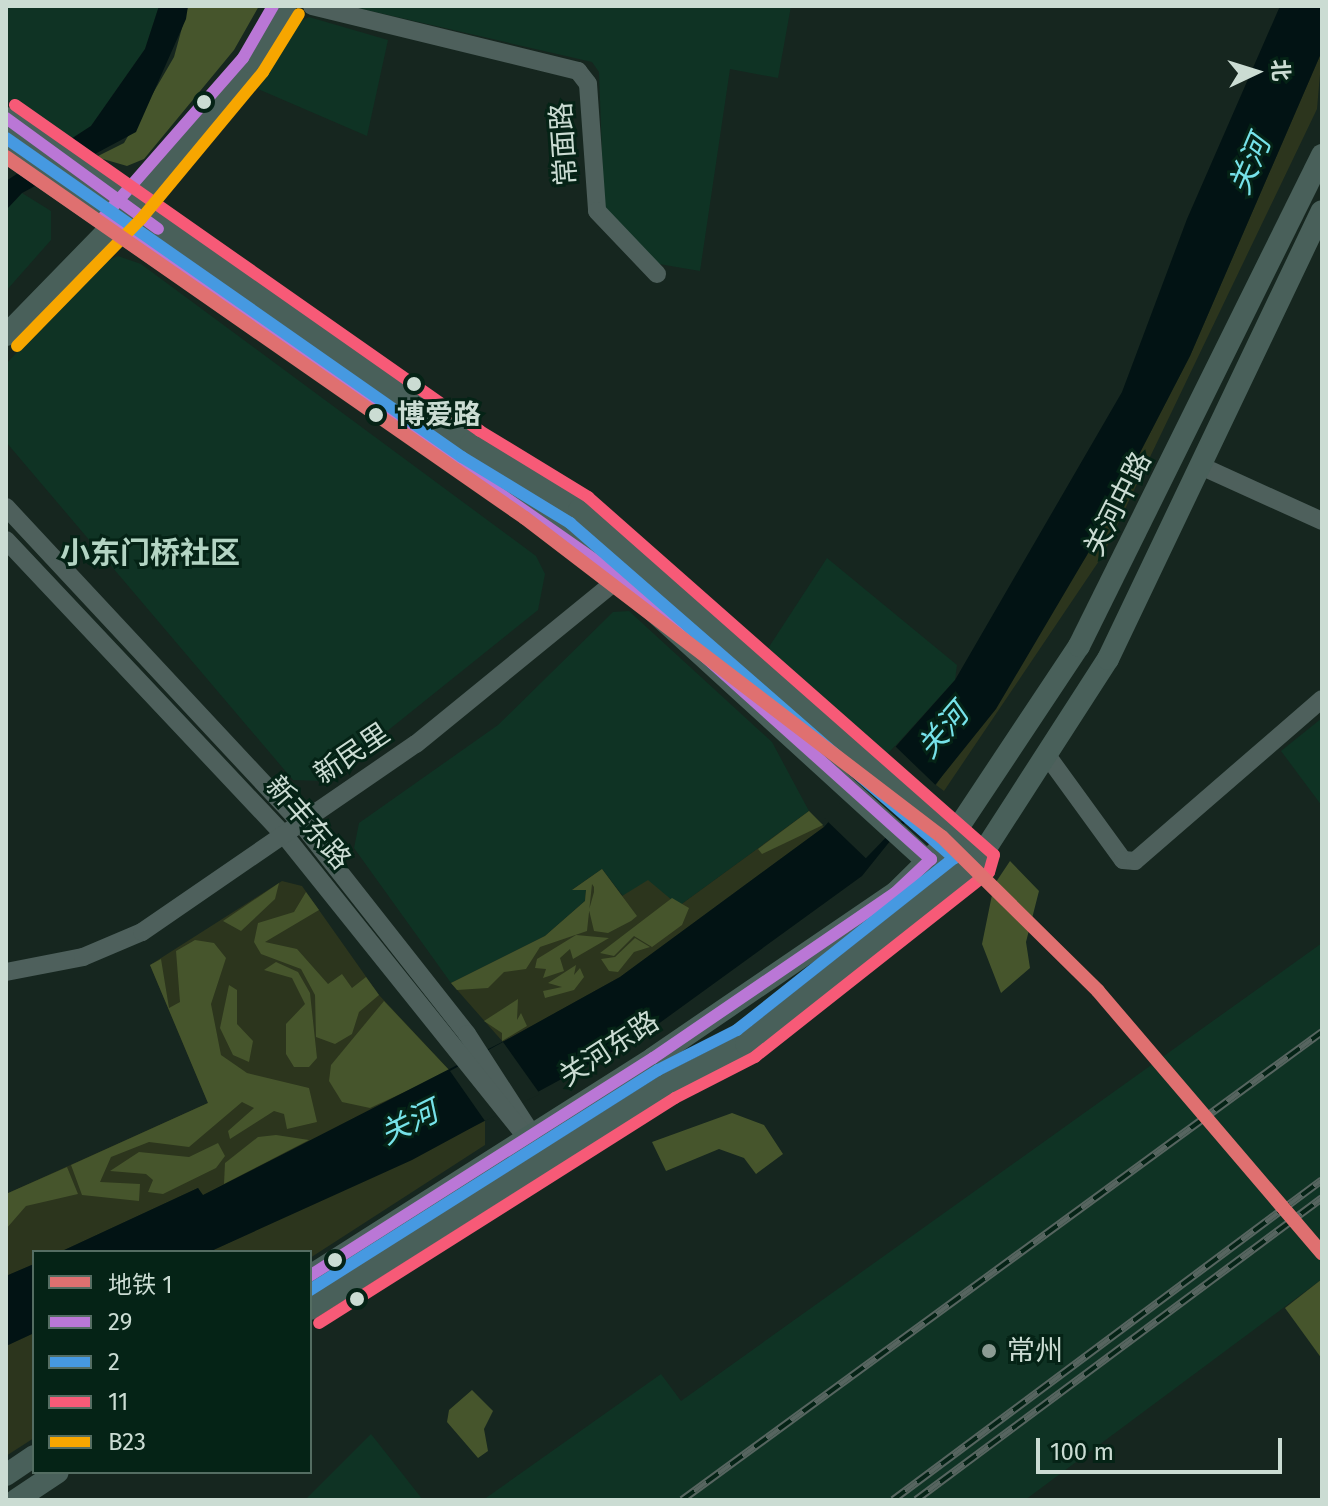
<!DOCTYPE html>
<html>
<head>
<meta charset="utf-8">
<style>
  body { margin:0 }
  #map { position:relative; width:1328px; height:1506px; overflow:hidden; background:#16261f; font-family:"Fira Sans","Noto Sans SC",sans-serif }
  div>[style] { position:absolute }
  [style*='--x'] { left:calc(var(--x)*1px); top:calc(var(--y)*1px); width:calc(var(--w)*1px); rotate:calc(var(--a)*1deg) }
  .built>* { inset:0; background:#0f3324 }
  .green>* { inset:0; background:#2c351d }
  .forest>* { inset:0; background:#46552c }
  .water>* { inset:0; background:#021314 }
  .pier>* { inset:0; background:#16261f; transform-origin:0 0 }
  .minor>* { height:18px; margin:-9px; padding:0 9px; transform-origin:9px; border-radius:9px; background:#4e605c }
  .major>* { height:22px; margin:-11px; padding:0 11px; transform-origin:11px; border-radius:11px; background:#49605a }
  .rail>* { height:8px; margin-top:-4px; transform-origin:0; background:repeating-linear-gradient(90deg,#052316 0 15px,#576560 0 30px); box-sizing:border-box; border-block:2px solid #576560 }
  .bus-1>* { height:12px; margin:-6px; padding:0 6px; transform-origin:6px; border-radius:6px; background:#ba77d6 }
  .bus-2>* { height:12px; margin:-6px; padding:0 6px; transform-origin:6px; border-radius:6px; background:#4699e1 }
  .bus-3>* { height:12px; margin:-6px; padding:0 6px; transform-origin:6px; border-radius:6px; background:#f75a77 }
  .bus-4>* { height:12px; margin:-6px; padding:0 6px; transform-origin:6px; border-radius:6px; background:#f7a600 }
  .metro-1>* { height:14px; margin:-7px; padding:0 7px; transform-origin:7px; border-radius:7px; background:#df7070 }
  .dots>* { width:22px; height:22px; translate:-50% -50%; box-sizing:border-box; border:4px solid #052316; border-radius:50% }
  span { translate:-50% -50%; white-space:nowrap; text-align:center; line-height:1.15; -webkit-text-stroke:6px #052316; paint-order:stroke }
  .street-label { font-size:28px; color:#cbdcd3 }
  .stop-label { font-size:28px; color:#cbdcd3; font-weight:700 }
  .left { translate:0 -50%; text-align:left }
  .poi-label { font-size:28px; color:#cbdcd3 }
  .water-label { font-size:30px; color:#76e2e9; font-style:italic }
  .neighbourhood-label { font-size:30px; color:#b3d4c3; font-weight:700 }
  .frame { position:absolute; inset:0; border:8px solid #cbdcd3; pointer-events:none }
  .legend { position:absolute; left:32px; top:1250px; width:280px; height:224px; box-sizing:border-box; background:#052316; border:2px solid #546d62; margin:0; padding:10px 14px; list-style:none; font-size:24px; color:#cbdcd3 }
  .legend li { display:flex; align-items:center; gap:16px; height:40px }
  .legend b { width:40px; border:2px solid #546d62 }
  .north { position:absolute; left:1216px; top:32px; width:80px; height:80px; -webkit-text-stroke:6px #052316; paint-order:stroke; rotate:86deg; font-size:22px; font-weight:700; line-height:32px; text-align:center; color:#cbdcd3 }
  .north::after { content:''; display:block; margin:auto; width:28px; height:36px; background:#cbdcd3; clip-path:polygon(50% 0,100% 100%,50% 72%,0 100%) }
  .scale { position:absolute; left:1036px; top:1438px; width:246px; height:36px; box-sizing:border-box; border:4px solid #cbdcd3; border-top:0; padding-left:10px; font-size:24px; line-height:28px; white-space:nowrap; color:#cbdcd3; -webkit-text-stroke:6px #052316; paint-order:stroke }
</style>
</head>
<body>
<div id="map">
  <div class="built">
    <div style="clip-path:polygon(6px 6px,159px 6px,145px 49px,91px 126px,68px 141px,6px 99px)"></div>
    <div style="clip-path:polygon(349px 6px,791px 6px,778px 78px,730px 69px,700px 271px,659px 264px,604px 208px,599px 72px,592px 62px)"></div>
    <div style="clip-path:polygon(309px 17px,388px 40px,367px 136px,258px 89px,297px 23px)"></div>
    <div style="clip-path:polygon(22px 193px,51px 211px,51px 240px,6px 291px,6px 210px)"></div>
    <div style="clip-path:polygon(118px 256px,141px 264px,536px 556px,545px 574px,538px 610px,325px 781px,293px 780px,6px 442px,6px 364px,97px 265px)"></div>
    <div style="clip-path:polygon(827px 558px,957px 665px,955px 680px,886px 756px,765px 653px)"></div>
    <div style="clip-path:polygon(629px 611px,772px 742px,809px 811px,679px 906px,623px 896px,602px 869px,573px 889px,586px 890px,585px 901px,545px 936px,451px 983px,354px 848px,359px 823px,498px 725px,613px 612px)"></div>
    <div style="clip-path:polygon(1322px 718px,1322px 806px,1281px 751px)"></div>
    <div style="clip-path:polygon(1322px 943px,1322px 1279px,1025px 1500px,483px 1500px,661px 1374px,681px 1401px)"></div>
    <div style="clip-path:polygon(371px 1434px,423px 1500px,305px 1500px)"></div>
  </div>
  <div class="green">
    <div style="clip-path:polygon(1322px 51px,1317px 109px,1103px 555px,944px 791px,936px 785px,1087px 555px,1190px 356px)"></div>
    <div style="clip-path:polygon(809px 811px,824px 827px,620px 977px,503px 1042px,451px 983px,545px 936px,585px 901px,586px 890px,572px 890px,602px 869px,622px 896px,648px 880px,679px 906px)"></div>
    <div style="clip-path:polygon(282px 881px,302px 886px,379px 995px,450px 1071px,202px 1196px,198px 1188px,60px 1252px,34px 1252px,34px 1264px,6px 1276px,6px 1194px,208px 1103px,150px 965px)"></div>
    <div style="clip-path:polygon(485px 1121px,485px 1145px,310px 1258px,310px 1252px,209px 1252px)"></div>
    <div style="clip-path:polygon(34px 1333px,34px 1438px,6px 1456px,6px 1346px)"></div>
  </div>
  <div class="forest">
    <div style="clip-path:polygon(188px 6px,259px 6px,234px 50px,144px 159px,127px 166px,96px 157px,124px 143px,174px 57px)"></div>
    <div style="clip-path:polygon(809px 811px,823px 825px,762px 854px,758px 849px)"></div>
    <div style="clip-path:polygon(1010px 861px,1039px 891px,1026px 942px,1030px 968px,1001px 993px,982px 944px,994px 885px)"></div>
    <div style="clip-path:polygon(602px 869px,637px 916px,631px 921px,608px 933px,594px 931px,589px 910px,594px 892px,594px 887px,592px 884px,587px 931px,540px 947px,526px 969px,504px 972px,488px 988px,457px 990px,451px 983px,545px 936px,585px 901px,586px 890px,572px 890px)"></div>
    <div style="clip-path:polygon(279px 883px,275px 899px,241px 931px,223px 921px)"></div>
    <div style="clip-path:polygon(306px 892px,319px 910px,265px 942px,297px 949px,328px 984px,342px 974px,352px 988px,366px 977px,379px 995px,359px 1012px,352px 1034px,335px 1044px,316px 1037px,315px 995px,301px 969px,261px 954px,254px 942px,258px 923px,294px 912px)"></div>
    <div style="clip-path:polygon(672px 898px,689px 908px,682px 925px,652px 947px,634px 936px,614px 956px,600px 953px)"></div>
    <div style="clip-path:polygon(576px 935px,609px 938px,573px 959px,570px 949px,560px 958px,564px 971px,543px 978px,546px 969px,535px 968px,537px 959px)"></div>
    <div style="clip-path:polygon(635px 938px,650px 947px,634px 952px,618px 972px,609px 971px,601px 959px,615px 957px)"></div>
    <div style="clip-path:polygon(195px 940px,214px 943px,226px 958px,211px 1004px,221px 1055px,247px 1073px,309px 1088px,317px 1122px,287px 1129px,284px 1114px,274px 1111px,230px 1139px,228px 1131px,254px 1108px,242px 1102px,189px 1147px,149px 1142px,111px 1157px,100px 1182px,140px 1184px,139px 1201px,82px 1195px,71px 1165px,208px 1103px,150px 965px,161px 959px,169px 1008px,180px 1002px,176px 951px)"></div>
    <div style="clip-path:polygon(276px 962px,298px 972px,310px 993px,317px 1058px,309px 1067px,294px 1067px,286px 1054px,286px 1024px,305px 1004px,292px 978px,264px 970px)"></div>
    <div style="clip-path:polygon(576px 965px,574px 975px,580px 968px,584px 977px,574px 990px,545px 998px,543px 991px,562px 987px,548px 983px)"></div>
    <div style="clip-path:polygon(229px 985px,237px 990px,237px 1024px,253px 1041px,249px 1062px,233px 1055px,220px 1028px)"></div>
    <div style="clip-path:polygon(518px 999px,517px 1020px,521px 1013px,527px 1026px,502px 1041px,502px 1033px,484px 1021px)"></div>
    <div style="clip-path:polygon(384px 1001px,450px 1071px,370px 1108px,342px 1102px,329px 1081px,331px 1065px)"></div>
    <div style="clip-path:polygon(732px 1113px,764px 1125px,783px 1154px,756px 1174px,744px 1158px,719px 1149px,666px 1171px,652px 1142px)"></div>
    <div style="clip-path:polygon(276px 1135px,309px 1140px,224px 1184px,225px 1163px,258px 1137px)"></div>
    <div style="clip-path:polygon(218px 1143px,225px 1156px,216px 1168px,163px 1194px,148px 1192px,153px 1180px,146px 1174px,110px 1171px,139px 1152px,189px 1157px)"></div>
    <div style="clip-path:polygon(67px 1167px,78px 1194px,26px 1206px,6px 1229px,6px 1194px)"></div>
    <div style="clip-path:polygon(1322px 1279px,1322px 1359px,1285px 1308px)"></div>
    <div style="clip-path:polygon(472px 1390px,493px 1411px,484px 1429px,488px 1451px,478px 1458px,447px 1422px,449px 1410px)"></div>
  </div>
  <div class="water">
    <div style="clip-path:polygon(159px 6px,188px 6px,186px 19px,136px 132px,22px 193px,6px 210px,6px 181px,91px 126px,145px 49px)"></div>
    <div style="clip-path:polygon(1280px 6px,1322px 6px,1322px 51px,1190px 356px,1087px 555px,996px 709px,862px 876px,643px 1035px,412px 1160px,209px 1252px,60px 1252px,198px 1188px,203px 1195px,506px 1040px,620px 977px,824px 827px,955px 680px,1122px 392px,1187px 219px)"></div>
    <div style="clip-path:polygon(34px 1264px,34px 1333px,6px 1346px,6px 1276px)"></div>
  </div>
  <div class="pier">
    <div style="left:895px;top:746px;width:57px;height:101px;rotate:44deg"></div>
    <div style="clip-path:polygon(503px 1042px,540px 1094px,485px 1121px,450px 1071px)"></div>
  </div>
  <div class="minor">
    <div style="--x:312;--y:6;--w:274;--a:13.7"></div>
    <div style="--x:578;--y:71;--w:16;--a:52"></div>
    <div style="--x:588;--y:84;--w:127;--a:85.9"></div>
    <div style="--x:597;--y:211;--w:87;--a:46.4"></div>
    <div style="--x:1203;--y:467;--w:131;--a:24.4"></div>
    <div style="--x:6;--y:507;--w:432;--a:47"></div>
    <div style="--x:301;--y:823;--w:268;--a:51.8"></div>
    <div style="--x:467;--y:1034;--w:149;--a:57.1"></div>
    <div style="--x:6;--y:540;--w:407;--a:46.7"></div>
    <div style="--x:285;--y:836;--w:398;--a:51.3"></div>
    <div style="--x:1046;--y:754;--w:131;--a:54"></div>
    <div style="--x:1123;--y:860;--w:12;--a:5"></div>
    <div style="--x:1135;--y:861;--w:247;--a:-40.9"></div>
    <div style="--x:6;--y:972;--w:78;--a:-11"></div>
    <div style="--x:83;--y:957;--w:64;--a:-23"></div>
    <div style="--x:142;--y:932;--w:332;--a:-34.5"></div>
    <div style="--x:416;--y:744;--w:261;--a:-39.2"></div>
  </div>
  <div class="major">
    <div style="--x:6;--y:118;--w:568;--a:35.03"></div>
    <div style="--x:471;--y:444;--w:127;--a:31.4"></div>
    <div style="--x:579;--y:510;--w:531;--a:41.1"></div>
    <div style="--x:6;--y:152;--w:729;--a:34.72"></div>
    <div style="--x:605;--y:567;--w:471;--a:42.4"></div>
    <div style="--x:6;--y:335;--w:176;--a:-45.7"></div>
    <div style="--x:129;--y:209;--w:191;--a:-50.3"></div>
    <div style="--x:251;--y:62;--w:66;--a:-58.7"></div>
    <div style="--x:310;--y:1276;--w:406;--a:-32.4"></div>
    <div style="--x:653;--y:1058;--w:293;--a:-34.3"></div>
    <div style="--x:895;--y:893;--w:80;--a:-44.5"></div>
    <div style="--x:952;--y:837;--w:229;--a:-56.4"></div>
    <div style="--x:1079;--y:646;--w:548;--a:-63.67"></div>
    <div style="--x:310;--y:1309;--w:422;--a:-32.2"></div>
    <div style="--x:667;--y:1084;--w:89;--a:-26.9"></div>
    <div style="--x:746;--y:1044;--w:298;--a:-38.4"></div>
    <div style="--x:979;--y:859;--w:238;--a:-57.2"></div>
    <div style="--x:1108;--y:659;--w:496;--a:-64.5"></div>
    <div style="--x:6;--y:1475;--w:34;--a:-34"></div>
    <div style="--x:16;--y:1500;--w:50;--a:-33.7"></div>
  </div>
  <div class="rail">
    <div style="--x:682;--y:1500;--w:793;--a:-36.18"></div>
    <div style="--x:893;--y:1500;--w:535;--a:-36.72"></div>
    <div style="--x:916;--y:1500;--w:506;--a:-36.64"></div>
  </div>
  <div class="bus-1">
    <div style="--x:273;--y:6;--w:60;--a:120"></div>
    <div style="--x:243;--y:58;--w:211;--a:131.2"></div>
    <div style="--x:104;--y:217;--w:611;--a:34.94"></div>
    <div style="--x:605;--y:567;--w:438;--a:41.9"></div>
    <div style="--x:931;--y:859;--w:50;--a:136.6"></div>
    <div style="--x:895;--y:893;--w:293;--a:145.7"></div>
    <div style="--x:653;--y:1058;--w:406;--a:147.6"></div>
    <div style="--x:6;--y:118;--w:188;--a:36.1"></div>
  </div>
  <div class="bus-2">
    <div style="--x:6;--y:138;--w:557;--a:34.98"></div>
    <div style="--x:462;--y:457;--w:127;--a:31.4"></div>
    <div style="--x:570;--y:523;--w:510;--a:41.1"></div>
    <div style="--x:954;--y:858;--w:277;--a:141.6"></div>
    <div style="--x:737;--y:1030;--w:89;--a:153.1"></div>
    <div style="--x:658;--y:1070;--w:412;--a:147.7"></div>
  </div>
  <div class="bus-3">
    <div style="--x:15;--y:105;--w:568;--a:35.03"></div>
    <div style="--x:480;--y:431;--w:127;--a:31.4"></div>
    <div style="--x:588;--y:497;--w:541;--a:41.4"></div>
    <div style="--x:994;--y:855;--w:18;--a:106"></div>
    <div style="--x:989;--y:872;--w:298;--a:141.7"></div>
    <div style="--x:755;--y:1057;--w:90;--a:152.9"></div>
    <div style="--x:675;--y:1098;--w:421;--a:147.7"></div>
  </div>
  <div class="bus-4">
    <div style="--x:17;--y:346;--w:177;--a:-45.7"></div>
    <div style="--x:141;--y:219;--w:191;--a:-50.3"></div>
    <div style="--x:263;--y:72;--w:68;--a:-58.2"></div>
  </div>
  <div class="metro-1">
    <div style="--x:6;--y:157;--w:632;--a:34.82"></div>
    <div style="--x:525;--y:518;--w:525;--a:37.42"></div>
    <div style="--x:942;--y:837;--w:219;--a:44.6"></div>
    <div style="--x:1098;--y:991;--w:345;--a:49.5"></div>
  </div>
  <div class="dots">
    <div style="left:204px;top:102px;background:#cbdcd3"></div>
    <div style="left:414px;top:384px;background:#cbdcd3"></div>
    <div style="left:376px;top:415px;background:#cbdcd3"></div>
    <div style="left:335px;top:1260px;background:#cbdcd3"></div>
    <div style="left:357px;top:1299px;background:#cbdcd3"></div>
    <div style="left:989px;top:1351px;background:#8c9c94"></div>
  </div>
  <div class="street-label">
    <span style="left:564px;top:144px;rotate:-94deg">常面路</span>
    <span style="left:1118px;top:504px;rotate:-63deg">关河中路</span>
    <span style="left:352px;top:754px;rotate:-34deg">新民里</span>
    <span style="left:308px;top:823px;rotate:49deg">新丰东路</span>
    <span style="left:609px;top:1049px;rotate:-33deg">关河东路</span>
  </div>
  <div class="stop-label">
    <span class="left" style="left:397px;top:415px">博爱路</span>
  </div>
  <div class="poi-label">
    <span class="left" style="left:1007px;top:1351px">常州</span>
  </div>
  <div class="water-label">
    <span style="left:1250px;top:165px;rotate:-67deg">关河</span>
    <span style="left:943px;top:731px;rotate:-49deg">关河</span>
    <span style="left:409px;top:1123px;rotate:-26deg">关河</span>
  </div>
  <div class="neighbourhood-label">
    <span style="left:150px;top:553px">小东门桥社区</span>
  </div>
  <div class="frame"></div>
  <ul class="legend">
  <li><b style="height:10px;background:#df7070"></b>地铁 1</li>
  <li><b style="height:10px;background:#ba77d6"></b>29</li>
  <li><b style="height:10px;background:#4699e1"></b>2</li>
  <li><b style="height:10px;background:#f75a77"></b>11</li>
  <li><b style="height:10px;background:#f7a600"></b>B23</li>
  </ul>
  <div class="north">北</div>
  <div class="scale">100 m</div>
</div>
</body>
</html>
